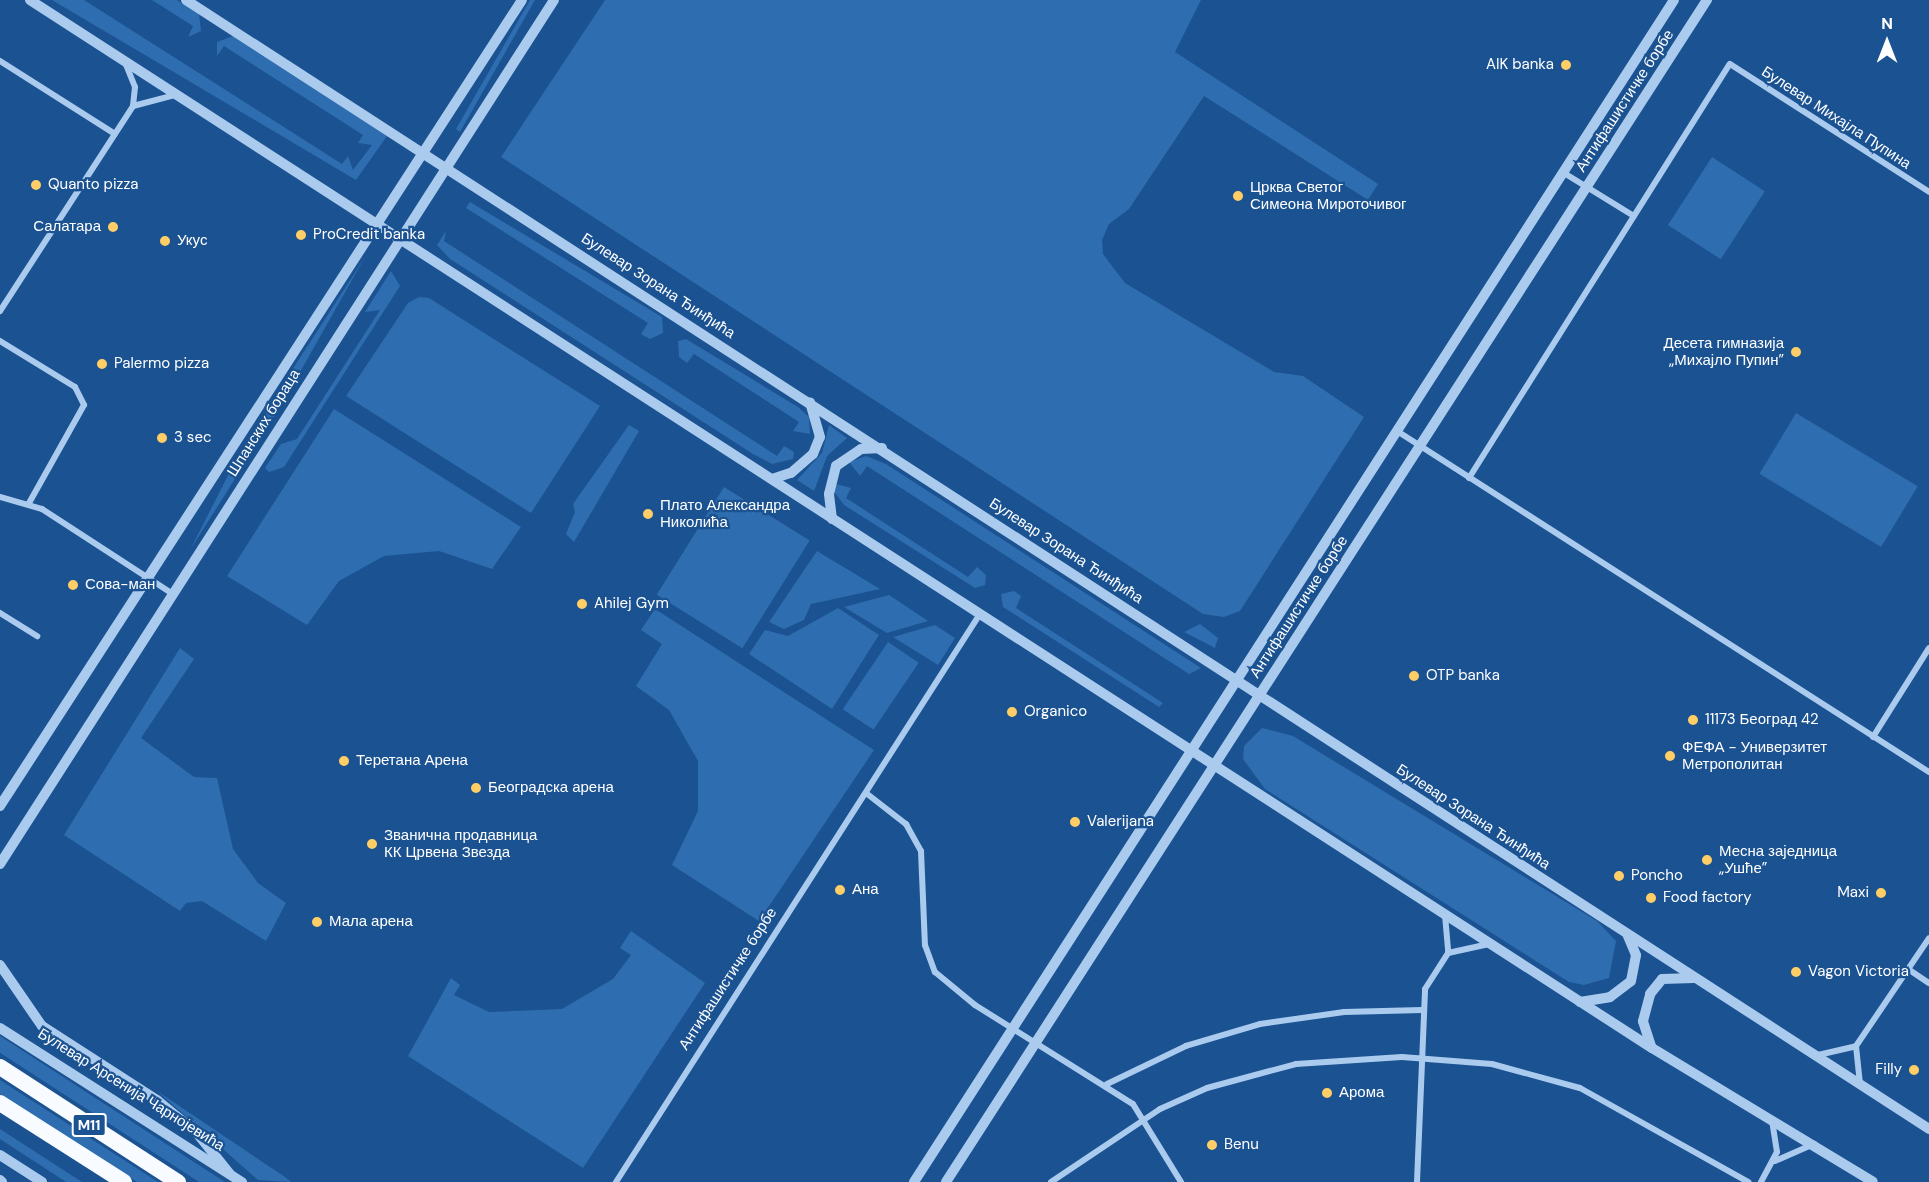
<!DOCTYPE html>
<html>
<head>
<meta charset="utf-8">
<style>
  body { margin:0 }
  #map { position:relative; width:1929px; height:1182px; overflow:hidden; background:#1b5291; font-family:"DM Sans",sans-serif }
  div>[style] { position:absolute }
  [style*='--x'] { left:calc(var(--x)*1px); top:calc(var(--y)*1px); width:calc(var(--w)*1px); rotate:calc(var(--a)*1deg) }
  .green>* { inset:0; background:#2e6daf; transform-origin:0 0 }
  .minor>* { height:6px; margin:-3px; padding:0 3px; transform-origin:3px; border-radius:3px; background:#aacbee }
  .tertiary>* { height:10px; margin:-5px; padding:0 5px; transform-origin:5px; border-radius:5px; background:#aacbee }
  .trunk>* { height:16px; margin:-8px; padding:0 8px; transform-origin:8px; border-radius:8px; background:#f8fbff }
  .dots>* { width:16px; height:16px; translate:-50% -50%; box-sizing:border-box; border:3px solid #1b5291; border-radius:50% }
  span { translate:-50% -50%; white-space:nowrap; text-align:center; line-height:1.15; -webkit-text-stroke:4.5px #1b5291; paint-order:stroke }
  .shield-label span { padding:2px 4px; background:#1b5291; border:2px solid; border-radius:4px; -webkit-text-stroke-width:0 }
  .shield-label { font-size:14px; color:#fff; font-weight:700 }
  .poi-label { font-size:15px; color:#fff }
  .right { translate:-100% -50%; text-align:right }
  .left { translate:0 -50%; text-align:left }
  .street-label { font-size:15px; color:#fff }
  .north { position:absolute; left:1857px; top:12px; width:60px; height:60px; -webkit-text-stroke:4px #1b5291; paint-order:stroke; rotate:0deg; font-size:16px; font-weight:700; line-height:24px; text-align:center; color:#fff }
  .north::after { content:''; display:block; margin:auto; width:21px; height:27px; background:#fff; clip-path:polygon(50% 0,100% 100%,50% 72%,0 100%) }
</style>
</head>
<body>
<div id="map">
  <div class="green">
    <div style="clip-path:polygon(52px 0,84px 0,342px 164px,348px 156px,353px 170px,372px 145px,358px 143px,363px 135px,224px 46px,217px 56px,217px 42px,233px 36px,387px 136px,356px 180px)"></div>
    <div style="clip-path:polygon(152px 0,177px 0,199px 14px,201px 31px,188px 37px,193px 26px)"></div>
    <div style="clip-path:polygon(530px 0,535px 0,460px 132px,456px 129px)"></div>
    <div style="clip-path:polygon(605px 0,1201px 0,1175px 52px,1378px 184px,1368px 200px,1204px 96px,1129px 209px,1109px 224px,1102px 240px,1103px 254px,1125px 283px,1274px 372px,1303px 376px,1364px 417px,1240px 611px,1224px 617px,1203px 614px,501px 157px)"></div>
    <div style="left:1712px;top:157px;width:63px;height:81px;rotate:33deg"></div>
    <div style="clip-path:polygon(470px 202px,662px 317px,663px 333px,650px 339px,641px 334px,648px 323px,466px 208px)"></div>
    <div style="clip-path:polygon(446px 231px,444px 241px,777px 456px,784px 446px,794px 452px,793px 459px,772px 464px,753px 454px,450px 259px,437px 245px)"></div>
    <div style="clip-path:polygon(365px 257px,278px 411px,190px 550px,243px 446px)"></div>
    <div style="clip-path:polygon(391px 271px,400px 286px,284px 467px,269px 472px,265px 468px,281px 444px,297px 439px,380px 310px,365px 312px)"></div>
    <div style="clip-path:polygon(419px 297px,429px 298px,600px 406px,531px 513px,346px 396px,408px 303px)"></div>
    <div style="clip-path:polygon(686px 339px,798px 407px,809px 417px,810px 434px,793px 431px,799px 422px,694px 354px,687px 363px,679px 357px,678px 341px)"></div>
    <div style="clip-path:polygon(334px 409px,521px 527px,492px 569px,439px 551px,384px 556px,339px 581px,307px 625px,227px 576px)"></div>
    <div style="left:1796px;top:413px;width:142px;height:71px;rotate:31deg"></div>
    <div style="clip-path:polygon(629px 425px,639px 431px,574px 542px,566px 534px,575px 512px,573px 504px)"></div>
    <div style="clip-path:polygon(829px 425px,847px 438px,827px 456px,814px 491px,797px 480px,822px 453px)"></div>
    <div style="clip-path:polygon(866px 456px,886px 464px,1201px 668px,1189px 674px,867px 466px,860px 476px,849px 462px)"></div>
    <div style="clip-path:polygon(836px 484px,851px 488px,846px 498px,968px 577px,977px 567px,986px 575px,985px 585px,975px 588px,844px 505px,832px 489px)"></div>
    <div style="left:724px;top:487px;width:101px;height:127px;rotate:32deg"></div>
    <div style="clip-path:polygon(817px 551px,880px 589px,811px 604px,804px 620px,784px 629px,769px 622px)"></div>
    <div style="clip-path:polygon(1014px 591px,1021px 596px,1016px 608px,1163px 703px,1159px 707px,1003px 607px,1001px 594px)"></div>
    <div style="clip-path:polygon(889px 595px,928px 621px,887px 633px,844px 607px)"></div>
    <div style="clip-path:polygon(838px 608px,879px 635px,832px 709px,749px 654px,765px 630px,788px 636px)"></div>
    <div style="clip-path:polygon(655px 609px,874px 750px,759px 921px,672px 865px,698px 811px,698px 761px,669px 710px,636px 686px,662px 644px,641px 630px)"></div>
    <div style="clip-path:polygon(1200px 624px,1218px 638px,1215px 648px,1184px 632px)"></div>
    <div style="clip-path:polygon(935px 625px,955px 638px,938px 665px,893px 637px)"></div>
    <div style="left:888px;top:642px;width:37px;height:81px;rotate:34deg"></div>
    <div style="clip-path:polygon(180px 648px,194px 659px,141px 738px,194px 777px,217px 778px,233px 849px,258px 883px,286px 903px,266px 941px,202px 901px,186px 903px,180px 911px,64px 835px)"></div>
    <div style="clip-path:polygon(1262px 728px,1293px 736px,1597px 921px,1616px 941px,1609px 978px,1584px 985px,1569px 982px,1265px 789px,1243px 759px,1244px 746px)"></div>
    <div style="clip-path:polygon(631px 931px,705px 983px,583px 1168px,408px 1056px,451px 978px,460px 985px,454px 995px,489px 1012px,562px 1009px,613px 979px,631px 955px,620px 948px)"></div>
    <div style="left:0;top:1036px;width:269px;height:14px;rotate:33deg"></div>
    <div style="clip-path:polygon(0 1080px,158px 1182px,137px 1182px,0 1094px)"></div>
    <div style="clip-path:polygon(157px 1091px,285px 1177px,291px 1182px,258px 1180px)"></div>
    <div style="clip-path:polygon(0 1129px,82px 1182px,66px 1182px,0 1139px)"></div>
  </div>
  <div class="minor">
    <div style="--x:0;--y:61;--w:136;--a:32.4"></div>
    <div style="--x:133;--y:106;--w:43;--a:-14.7"></div>
    <div style="--x:1564;--y:173;--w:82;--a:31.6"></div>
    <div style="--x:0;--y:311;--w:244;--a:-57"></div>
    <div style="--x:133;--y:106;--w:19;--a:-84"></div>
    <div style="--x:135;--y:87;--w:24;--a:-112"></div>
    <div style="--x:0;--y:341;--w:88;--a:31.5"></div>
    <div style="--x:75;--y:387;--w:20;--a:63"></div>
    <div style="--x:84;--y:405;--w:112;--a:119.3"></div>
    <div style="--x:1397;--y:431;--w:632;--a:32.66"></div>
    <div style="--x:1469;--y:478;--w:489;--a:-57.8"></div>
    <div style="--x:1730;--y:64;--w:237;--a:32.7"></div>
    <div style="--x:0;--y:497;--w:44;--a:15.9"></div>
    <div style="--x:42;--y:509;--w:156;--a:33"></div>
    <div style="--x:0;--y:613;--w:44;--a:31.9"></div>
    <div style="--x:1873;--y:737;--w:105;--a:-57.8"></div>
    <div style="--x:866;--y:793;--w:51;--a:37.8"></div>
    <div style="--x:906;--y:824;--w:31;--a:61"></div>
    <div style="--x:921;--y:851;--w:94;--a:87.6"></div>
    <div style="--x:925;--y:945;--w:29;--a:70"></div>
    <div style="--x:935;--y:972;--w:52;--a:39.5"></div>
    <div style="--x:975;--y:1005;--w:186;--a:32.1"></div>
    <div style="--x:1133;--y:1104;--w:92;--a:58.4"></div>
    <div style="--x:1445;--y:915;--w:38;--a:85"></div>
    <div style="--x:1908;--y:969;--w:25;--a:34"></div>
    <div style="--x:1856;--y:1046;--w:38;--a:84"></div>
    <div style="--x:1818;--y:1055;--w:39;--a:-13"></div>
    <div style="--x:1856;--y:1046;--w:130;--a:-55.9"></div>
    <div style="--x:1107;--y:1084;--w:88;--a:-25.7"></div>
    <div style="--x:1186;--y:1046;--w:77;--a:-16.6"></div>
    <div style="--x:1260;--y:1024;--w:85;--a:-8.1"></div>
    <div style="--x:1344;--y:1012;--w:78;--a:-1.5"></div>
    <div style="--x:1775;--y:1161;--w:43;--a:-23.6"></div>
    <div style="--x:616;--y:1182;--w:675;--a:-57.35"></div>
    <div style="--x:1051;--y:1182;--w:131;--a:-33.8"></div>
    <div style="--x:1160;--y:1109;--w:51;--a:-24.1"></div>
    <div style="--x:1207;--y:1088;--w:92;--a:-15.1"></div>
    <div style="--x:1296;--y:1064;--w:106;--a:-3.8"></div>
    <div style="--x:1402;--y:1057;--w:90;--a:4.4"></div>
    <div style="--x:1492;--y:1064;--w:91;--a:15.3"></div>
    <div style="--x:1580;--y:1088;--w:193;--a:29.2"></div>
    <div style="--x:1417;--y:1182;--w:193;--a:-87.6"></div>
    <div style="--x:1425;--y:989;--w:43;--a:-57.4"></div>
    <div style="--x:1448;--y:953;--w:42;--a:-12.4"></div>
    <div style="--x:1761;--y:1182;--w:34;--a:-62"></div>
    <div style="--x:1777;--y:1152;--w:30;--a:-99"></div>
  </div>
  <div class="tertiary">
    <div style="--x:30;--y:0;--w:1931;--a:32.87"></div>
    <div style="--x:1652;--y:1048;--w:258;--a:31.2"></div>
    <div style="--x:186;--y:0;--w:2077;--a:32.93"></div>
    <div style="--x:772;--y:479;--w:20;--a:-18"></div>
    <div style="--x:791;--y:473;--w:29;--a:-41"></div>
    <div style="--x:813;--y:454;--w:18;--a:-68"></div>
    <div style="--x:820;--y:437;--w:36;--a:-106"></div>
    <div style="--x:832;--y:519;--w:25;--a:-97"></div>
    <div style="--x:829;--y:494;--w:29;--a:-76"></div>
    <div style="--x:836;--y:466;--w:30;--a:-34"></div>
    <div style="--x:861;--y:449;--w:21;--a:-3"></div>
    <div style="--x:0;--y:806;--w:960;--a:-57.07"></div>
    <div style="--x:0;--y:864;--w:1026;--a:-57.33"></div>
    <div style="--x:0;--y:965;--w:74;--a:55.5"></div>
    <div style="--x:42;--y:1026;--w:137;--a:32.8"></div>
    <div style="--x:157;--y:1100;--w:52;--a:39.5"></div>
    <div style="--x:197;--y:1133;--w:53;--a:51.2"></div>
    <div style="--x:1580;--y:1002;--w:30;--a:-9"></div>
    <div style="--x:1610;--y:997;--w:26;--a:-37"></div>
    <div style="--x:1631;--y:981;--w:26;--a:-79"></div>
    <div style="--x:1636;--y:955;--w:21;--a:-113"></div>
    <div style="--x:0;--y:1028;--w:287;--a:32.5"></div>
    <div style="--x:1651;--y:1046;--w:26;--a:-108"></div>
    <div style="--x:1643;--y:1021;--w:28;--a:-75"></div>
    <div style="--x:1650;--y:994;--w:19;--a:-51"></div>
    <div style="--x:1662;--y:979;--w:32;--a:-2"></div>
    <div style="--x:0;--y:1155;--w:50;--a:32.7"></div>
    <div style="--x:0;--y:1180;--w:3;--a:45"></div>
    <div style="--x:914;--y:1182;--w:1405;--a:-57.26"></div>
    <div style="--x:946;--y:1182;--w:1406;--a:-57.23"></div>
  </div>
  <div class="trunk">
    <div style="--x:0;--y:1067;--w:212;--a:32.9"></div>
    <div style="--x:0;--y:1103;--w:147;--a:32.5"></div>
  </div>
  <div class="dots">
    <div style="left:1566px;top:65px;background:#ffce67"></div>
    <div style="left:36px;top:185px;background:#ffce67"></div>
    <div style="left:1238px;top:196px;background:#ffce67"></div>
    <div style="left:113px;top:227px;background:#ffce67"></div>
    <div style="left:301px;top:235px;background:#ffce67"></div>
    <div style="left:165px;top:241px;background:#ffce67"></div>
    <div style="left:1796px;top:352px;background:#ffce67"></div>
    <div style="left:102px;top:364px;background:#ffce67"></div>
    <div style="left:162px;top:438px;background:#ffce67"></div>
    <div style="left:648px;top:514px;background:#ffce67"></div>
    <div style="left:73px;top:585px;background:#ffce67"></div>
    <div style="left:582px;top:604px;background:#ffce67"></div>
    <div style="left:1414px;top:676px;background:#ffce67"></div>
    <div style="left:1012px;top:712px;background:#ffce67"></div>
    <div style="left:1693px;top:720px;background:#ffce67"></div>
    <div style="left:1670px;top:756px;background:#ffce67"></div>
    <div style="left:344px;top:761px;background:#ffce67"></div>
    <div style="left:476px;top:788px;background:#ffce67"></div>
    <div style="left:1075px;top:822px;background:#ffce67"></div>
    <div style="left:372px;top:844px;background:#ffce67"></div>
    <div style="left:1707px;top:860px;background:#ffce67"></div>
    <div style="left:1619px;top:876px;background:#ffce67"></div>
    <div style="left:840px;top:890px;background:#ffce67"></div>
    <div style="left:1881px;top:893px;background:#ffce67"></div>
    <div style="left:1651px;top:898px;background:#ffce67"></div>
    <div style="left:317px;top:922px;background:#ffce67"></div>
    <div style="left:1796px;top:972px;background:#ffce67"></div>
    <div style="left:1914px;top:1070px;background:#ffce67"></div>
    <div style="left:1327px;top:1093px;background:#ffce67"></div>
    <div style="left:1212px;top:1145px;background:#ffce67"></div>
  </div>
  <div class="shield-label">
    <span style="left:89px;top:1125px">M11</span>
  </div>
  <div class="poi-label">
    <span class="right" style="left:1554px;top:65px">AIK banka</span>
    <span class="left" style="left:48px;top:185px">Quanto pizza</span>
    <span class="left" style="left:1250px;top:196px">Црква Светог<br>Симеона Мироточивог</span>
    <span class="right" style="left:101px;top:227px">Салатара</span>
    <span class="left" style="left:313px;top:235px">ProCredit banka</span>
    <span class="left" style="left:177px;top:241px">Укус</span>
    <span class="right" style="left:1784px;top:352px">Десета гимназија<br>„Михајло Пупин”</span>
    <span class="left" style="left:114px;top:364px">Palermo pizza</span>
    <span class="left" style="left:174px;top:438px">3 sec</span>
    <span class="left" style="left:660px;top:514px">Плато Александра<br>Николића</span>
    <span class="left" style="left:85px;top:585px">Сова-ман</span>
    <span class="left" style="left:594px;top:604px">Ahilej Gym</span>
    <span class="left" style="left:1426px;top:676px">OTP banka</span>
    <span class="left" style="left:1024px;top:712px">Organico</span>
    <span class="left" style="left:1705px;top:720px">11173 Београд 42</span>
    <span class="left" style="left:1682px;top:756px">ФЕФА - Универзитет<br>Метрополитан</span>
    <span class="left" style="left:356px;top:761px">Теретана Арена</span>
    <span class="left" style="left:488px;top:788px">Београдска арена</span>
    <span class="left" style="left:1087px;top:822px">Valerijana</span>
    <span class="left" style="left:384px;top:844px">Званична продавница<br>КК Црвена Звезда</span>
    <span class="left" style="left:1719px;top:860px">Месна заједница<br>„Ушће”</span>
    <span class="left" style="left:1631px;top:876px">Poncho</span>
    <span class="left" style="left:852px;top:890px">Ана</span>
    <span class="right" style="left:1869px;top:893px">Maxi</span>
    <span class="left" style="left:1663px;top:898px">Food factory</span>
    <span class="left" style="left:329px;top:922px">Мала арена</span>
    <span class="left" style="left:1808px;top:972px">Vagon Victoria</span>
    <span class="right" style="left:1902px;top:1070px">Filly</span>
    <span class="left" style="left:1339px;top:1093px">Арома</span>
    <span class="left" style="left:1224px;top:1145px">Benu</span>
  </div>
  <div class="street-label">
    <span style="left:1625px;top:101px;rotate:-57deg">Антифашистичке борбе</span>
    <span style="left:1836px;top:118px;rotate:33deg">Булевар Михајла Пупина</span>
    <span style="left:658px;top:286px;rotate:33deg">Булевар Зорана Ђинђића</span>
    <span style="left:264px;top:423px;rotate:-58deg">Шпанских бораца</span>
    <span style="left:1066px;top:551px;rotate:33deg">Булевар Зорана Ђинђића</span>
    <span style="left:1299px;top:607px;rotate:-57deg">Антифашистичке борбе</span>
    <span style="left:1473px;top:817px;rotate:33deg">Булевар Зорана Ђинђића</span>
    <span style="left:728px;top:979px;rotate:-57deg">Антифашистичке борбе</span>
    <span style="left:131px;top:1090px;rotate:32deg">Булевар Арсенија Чарнојевића</span>
  </div>
  <div class="north">N</div>
</div>
</body>
</html>
